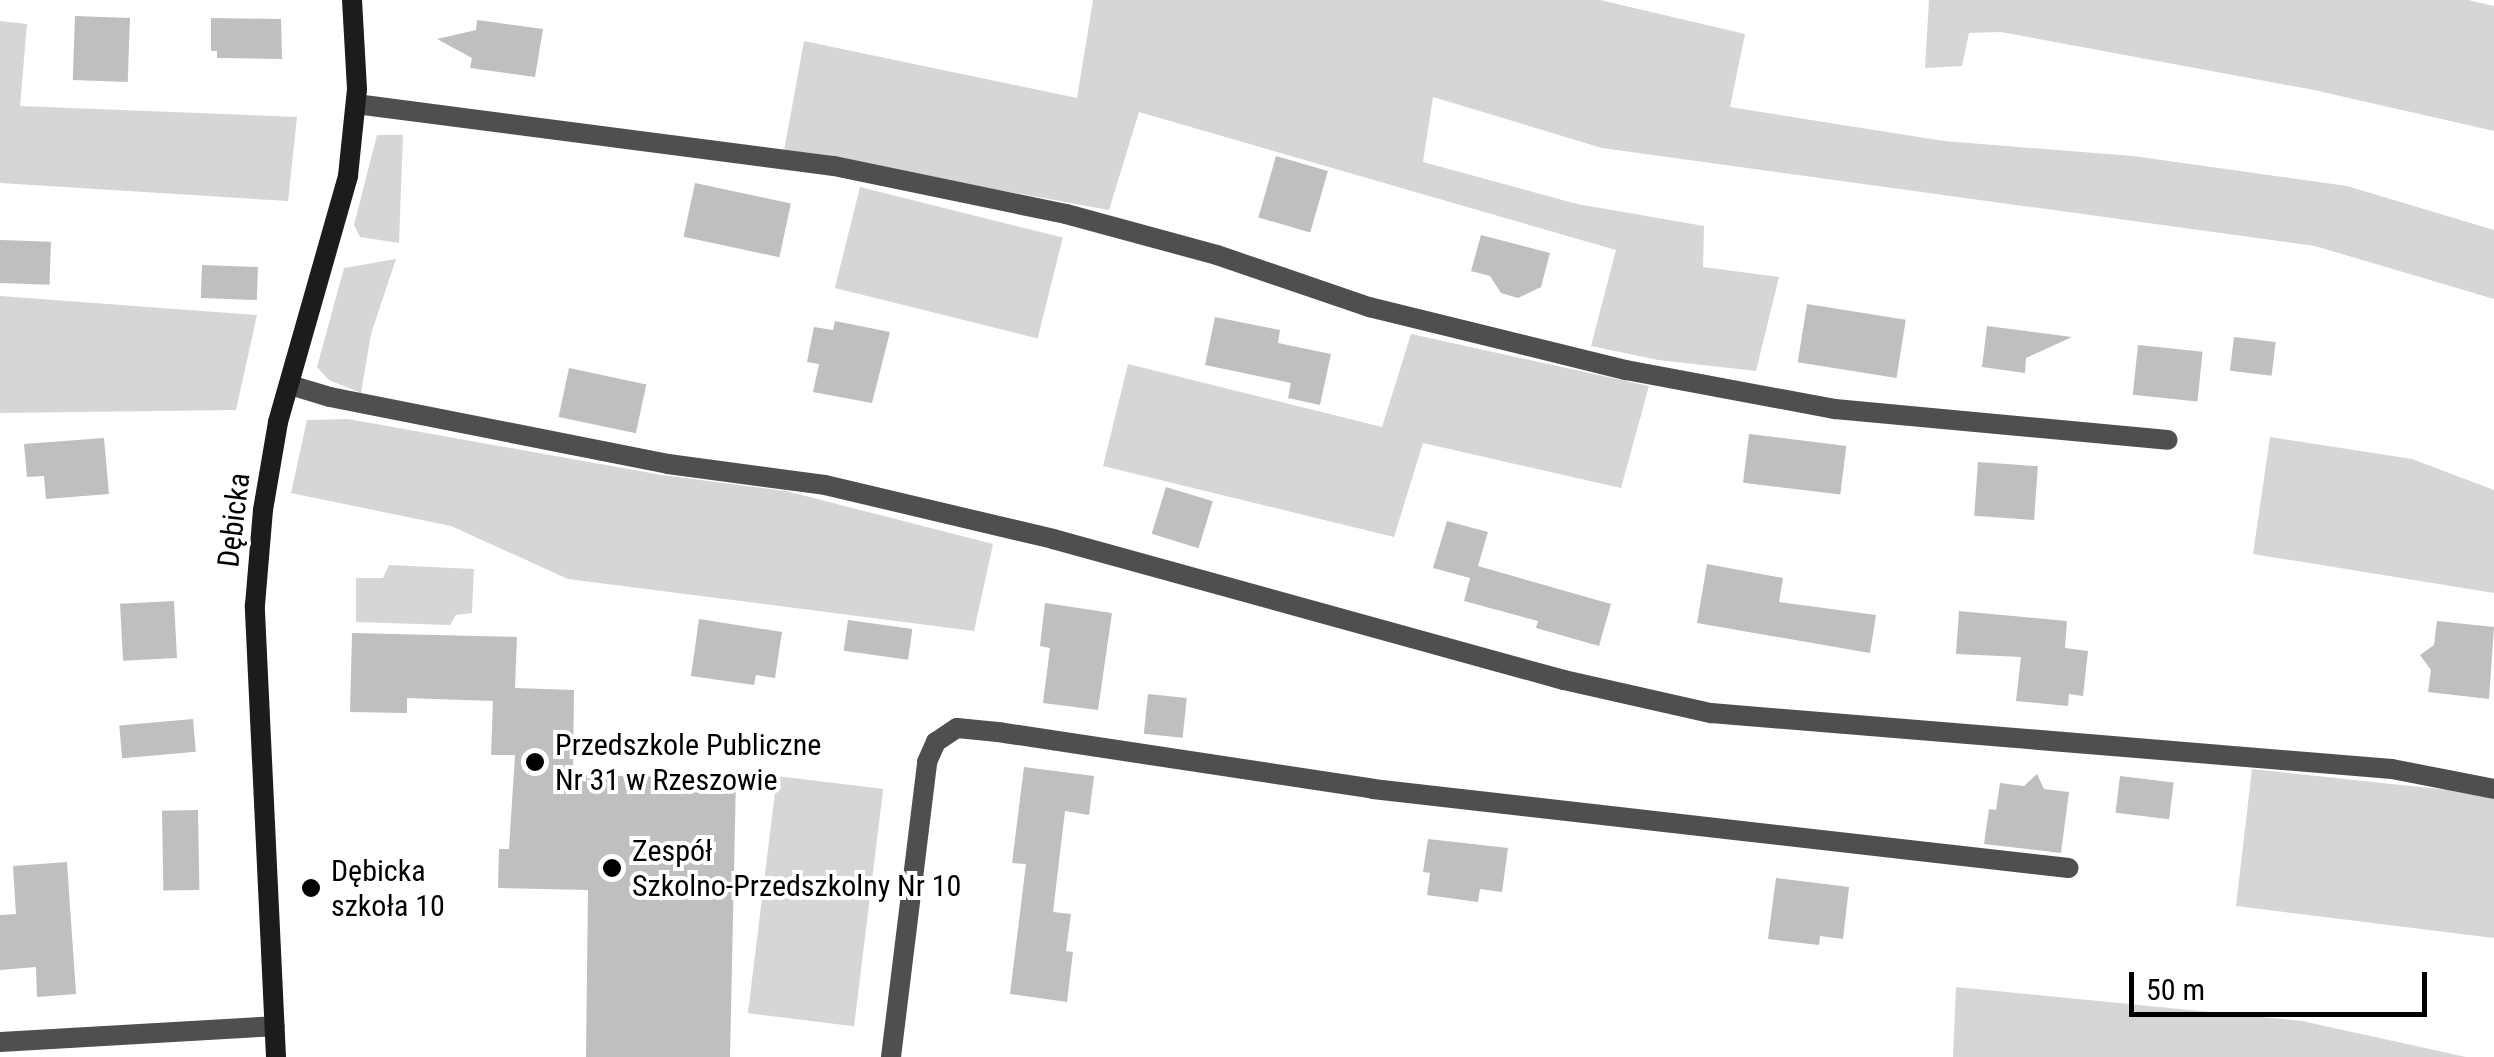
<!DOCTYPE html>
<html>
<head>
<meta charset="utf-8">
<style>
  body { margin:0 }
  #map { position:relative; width:2494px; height:1057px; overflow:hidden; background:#fff; font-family:"Roboto Condensed",sans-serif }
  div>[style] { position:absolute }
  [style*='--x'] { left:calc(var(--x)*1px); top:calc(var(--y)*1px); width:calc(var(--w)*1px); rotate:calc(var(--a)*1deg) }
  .green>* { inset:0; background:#d6d6d6; transform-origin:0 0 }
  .building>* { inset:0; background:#bfbfbf; transform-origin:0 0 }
  .lane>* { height:20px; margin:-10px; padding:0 10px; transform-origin:10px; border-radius:10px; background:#4f4f4f }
  .street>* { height:20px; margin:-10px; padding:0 10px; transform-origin:10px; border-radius:10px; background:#4f4f4f }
  .secondary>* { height:20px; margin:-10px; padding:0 10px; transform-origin:10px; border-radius:10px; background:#1c1c1c }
  .dots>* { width:28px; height:28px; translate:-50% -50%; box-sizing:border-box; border:5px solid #fff; border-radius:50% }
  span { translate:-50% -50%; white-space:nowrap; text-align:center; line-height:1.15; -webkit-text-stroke:8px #fff; paint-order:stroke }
  .street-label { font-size:30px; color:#000 }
  .poi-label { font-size:30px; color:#000 }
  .left { translate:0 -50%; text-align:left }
  .scale { position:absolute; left:2129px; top:972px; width:298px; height:45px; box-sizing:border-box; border:5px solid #000; border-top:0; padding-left:12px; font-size:30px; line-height:35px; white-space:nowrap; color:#000; -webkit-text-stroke:8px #fff; paint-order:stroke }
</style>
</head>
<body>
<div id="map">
  <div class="green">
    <div style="clip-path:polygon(1093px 0,1600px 0,1745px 34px,1730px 107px,1944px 141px,2133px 156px,2347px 186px,2494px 230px,2494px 299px,2315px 246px,1602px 148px,1433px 97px,1423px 162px,1577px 204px,1704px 226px,1703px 267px,1779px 277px,1756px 371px,1658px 360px,1591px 346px,1616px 250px,1139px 112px,1109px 210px,784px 151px,804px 41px,1077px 98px)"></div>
    <div style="clip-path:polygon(1929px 0,2468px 0,2494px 6px,2494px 131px,2314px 90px,2001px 32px,1969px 33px,1962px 66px,1925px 68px)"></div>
    <div style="clip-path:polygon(0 21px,27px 24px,20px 106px,297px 117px,288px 201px,0 183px)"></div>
    <div style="clip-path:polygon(377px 135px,403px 135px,399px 243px,360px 237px,354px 225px)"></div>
    <div style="left:860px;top:187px;width:209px;height:104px;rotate:14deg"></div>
    <div style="clip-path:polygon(396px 259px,371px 334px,361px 393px,329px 380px,317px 367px,344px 268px)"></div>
    <div style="clip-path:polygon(0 296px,257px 315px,236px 410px,0 413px)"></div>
    <div style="clip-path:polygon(1411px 334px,1649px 386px,1621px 488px,1423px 443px,1394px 537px,1103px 466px,1128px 364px,1382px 427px)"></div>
    <div style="clip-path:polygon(348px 419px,662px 475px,786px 491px,993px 544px,974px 631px,568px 579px,451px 526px,291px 493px,307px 420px)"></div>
    <div style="clip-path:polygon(2270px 437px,2412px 459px,2494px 490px,2494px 593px,2253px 554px)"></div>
    <div style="clip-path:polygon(389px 565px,474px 569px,472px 613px,456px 615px,450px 625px,356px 622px,356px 578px,383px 578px)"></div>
    <div style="clip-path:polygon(2252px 769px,2448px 790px,2494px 799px,2494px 938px,2236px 906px)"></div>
    <div style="left:777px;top:776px;width:107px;height:239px;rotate:7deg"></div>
    <div style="clip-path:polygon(1956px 987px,2302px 1021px,2466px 1057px,1953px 1057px)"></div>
  </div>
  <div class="building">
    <div style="left:75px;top:16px;width:55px;height:64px;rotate:2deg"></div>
    <div style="clip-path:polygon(211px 18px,281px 19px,282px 59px,217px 58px,217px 51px,211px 51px)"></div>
    <div style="clip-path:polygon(477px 20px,543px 29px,535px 77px,470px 68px,472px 58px,437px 39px,476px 30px)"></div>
    <div style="left:1276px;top:156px;width:54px;height:64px;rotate:16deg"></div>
    <div style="left:695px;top:183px;width:98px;height:55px;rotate:12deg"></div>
    <div style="clip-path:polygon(1481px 235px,1550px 253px,1541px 287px,1518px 298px,1501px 293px,1490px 276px,1471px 271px)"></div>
    <div style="left:0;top:240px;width:51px;height:43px;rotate:2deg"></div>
    <div style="left:202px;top:265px;width:56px;height:33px;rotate:2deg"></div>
    <div style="left:1807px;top:304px;width:100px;height:59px;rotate:9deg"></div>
    <div style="clip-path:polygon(1215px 317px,1280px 330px,1278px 343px,1331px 354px,1320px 405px,1288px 398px,1291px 383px,1205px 365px)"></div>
    <div style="clip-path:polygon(835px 321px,890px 332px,872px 403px,813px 392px,819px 364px,807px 362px,814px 327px,833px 330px)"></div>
    <div style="clip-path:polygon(1987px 326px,2072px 337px,2026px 358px,2025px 373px,1982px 367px)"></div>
    <div style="left:2234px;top:337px;width:42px;height:34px;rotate:7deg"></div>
    <div style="left:2138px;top:345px;width:65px;height:50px;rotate:6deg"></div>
    <div style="left:569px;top:368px;width:79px;height:50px;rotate:12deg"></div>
    <div style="left:1749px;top:434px;width:98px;height:49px;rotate:7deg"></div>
    <div style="clip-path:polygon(104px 438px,109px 494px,46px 499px,44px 476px,27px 477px,24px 444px)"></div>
    <div style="left:1978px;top:462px;width:60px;height:54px;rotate:4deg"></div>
    <div style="left:1166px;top:487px;width:49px;height:49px;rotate:17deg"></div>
    <div style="clip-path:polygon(1447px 521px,1488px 532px,1478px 566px,1611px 604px,1599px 646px,1536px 628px,1538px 621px,1464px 601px,1470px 578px,1433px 568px)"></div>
    <div style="clip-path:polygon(1707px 564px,1783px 578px,1779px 602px,1876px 615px,1870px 653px,1697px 623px)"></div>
    <div style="left:174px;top:601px;width:57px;height:54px;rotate:87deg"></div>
    <div style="clip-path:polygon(1045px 603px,1112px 613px,1098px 710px,1043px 703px,1050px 648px,1040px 646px)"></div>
    <div style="clip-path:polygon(1959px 611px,2067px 621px,2065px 648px,2088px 651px,2083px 696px,2069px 694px,2068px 706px,2016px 701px,2021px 657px,1956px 654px)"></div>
    <div style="clip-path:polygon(699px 619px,782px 632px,775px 678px,756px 675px,754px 685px,691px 676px)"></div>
    <div style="left:848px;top:620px;width:65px;height:31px;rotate:8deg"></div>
    <div style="clip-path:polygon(2437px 621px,2494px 627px,2489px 699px,2428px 692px,2431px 670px,2420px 655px,2434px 645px)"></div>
    <div style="clip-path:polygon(352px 633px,517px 637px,515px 688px,574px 690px,573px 775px,736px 778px,730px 1057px,586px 1057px,588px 890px,498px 888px,499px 849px,509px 849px,515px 755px,491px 755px,493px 701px,407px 698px,407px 713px,350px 712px)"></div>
    <div style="left:1148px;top:694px;width:39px;height:40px;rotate:6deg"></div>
    <div style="left:193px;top:719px;width:33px;height:74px;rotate:85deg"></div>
    <div style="clip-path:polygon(1024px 767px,1094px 776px,1089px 815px,1065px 811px,1053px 912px,1071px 914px,1066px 951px,1073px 952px,1067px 1002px,1010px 994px,1026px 864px,1012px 863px)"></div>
    <div style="clip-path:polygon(2037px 774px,2044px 789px,2069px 792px,2061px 853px,1984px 844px,1989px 809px,1996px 810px,2000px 783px,2024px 786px)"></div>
    <div style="left:2120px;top:776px;width:54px;height:37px;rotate:7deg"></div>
    <div style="left:198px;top:810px;width:80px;height:36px;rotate:89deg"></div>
    <div style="clip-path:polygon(1428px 839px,1508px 848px,1502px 892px,1480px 889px,1478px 902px,1427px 895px,1430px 873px,1423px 872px)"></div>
    <div style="clip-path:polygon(67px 862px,76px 994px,37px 997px,36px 967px,0 970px,0 915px,16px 914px,13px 866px)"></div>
    <div style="clip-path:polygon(1776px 878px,1849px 887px,1843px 939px,1820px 936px,1819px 945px,1768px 939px)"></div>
  </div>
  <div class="lane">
    <div style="--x:356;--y:104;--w:482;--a:7.4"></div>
    <div style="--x:834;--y:166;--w:237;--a:11.7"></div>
    <div style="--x:1066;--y:214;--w:156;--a:15.2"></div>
    <div style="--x:1217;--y:255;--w:161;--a:18.9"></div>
    <div style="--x:1369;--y:307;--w:265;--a:13.8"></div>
    <div style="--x:1626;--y:370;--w:213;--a:10.6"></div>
    <div style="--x:1835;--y:409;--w:334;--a:5.3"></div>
    <div style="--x:290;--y:385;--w:42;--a:16.7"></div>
    <div style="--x:330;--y:397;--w:345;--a:11.2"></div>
    <div style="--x:668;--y:464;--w:158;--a:7.6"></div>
    <div style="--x:825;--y:485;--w:234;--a:13.3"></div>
    <div style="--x:1053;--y:539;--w:530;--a:15.43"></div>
    <div style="--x:1564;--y:680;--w:151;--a:12.7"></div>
    <div style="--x:1711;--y:713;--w:683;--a:4.7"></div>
    <div style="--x:2392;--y:769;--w:104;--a:11.1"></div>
    <div style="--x:998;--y:732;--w:379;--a:8.6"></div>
    <div style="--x:1373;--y:789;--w:700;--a:6.48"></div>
  </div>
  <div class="street">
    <div style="--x:0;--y:1042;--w:275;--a:-3.3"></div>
    <div style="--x:891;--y:1057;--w:297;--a:-83"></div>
    <div style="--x:927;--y:762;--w:22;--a:-66"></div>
    <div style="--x:936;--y:742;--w:25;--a:-34"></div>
    <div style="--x:957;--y:728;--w:41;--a:5.6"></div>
  </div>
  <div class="secondary">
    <div style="--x:276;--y:1057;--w:452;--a:-92.7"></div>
    <div style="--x:255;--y:605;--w:95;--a:-85.2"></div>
    <div style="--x:263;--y:510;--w:89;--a:-80.3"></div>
    <div style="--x:278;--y:422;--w:256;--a:-74.1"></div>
    <div style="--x:348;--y:176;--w:87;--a:-84.1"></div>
    <div style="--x:357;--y:89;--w:89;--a:-93.2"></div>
  </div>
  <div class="dots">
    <div style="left:535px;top:762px;background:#000"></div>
    <div style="left:612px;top:868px;background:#000"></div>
    <div style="left:311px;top:888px;background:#000"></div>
  </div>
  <div class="street-label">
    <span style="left:234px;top:520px;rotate:-83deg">Dębicka</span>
  </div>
  <div class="poi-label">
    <span class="left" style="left:555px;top:762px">Przedszkole Publiczne<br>Nr 31 w Rzeszowie</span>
    <span class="left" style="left:632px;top:868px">Zespół<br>Szkolno-Przedszkolny Nr 10</span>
    <span class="left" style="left:331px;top:888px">Dębicka<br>szkoła 10</span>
  </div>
  <div class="scale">50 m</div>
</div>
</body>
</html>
